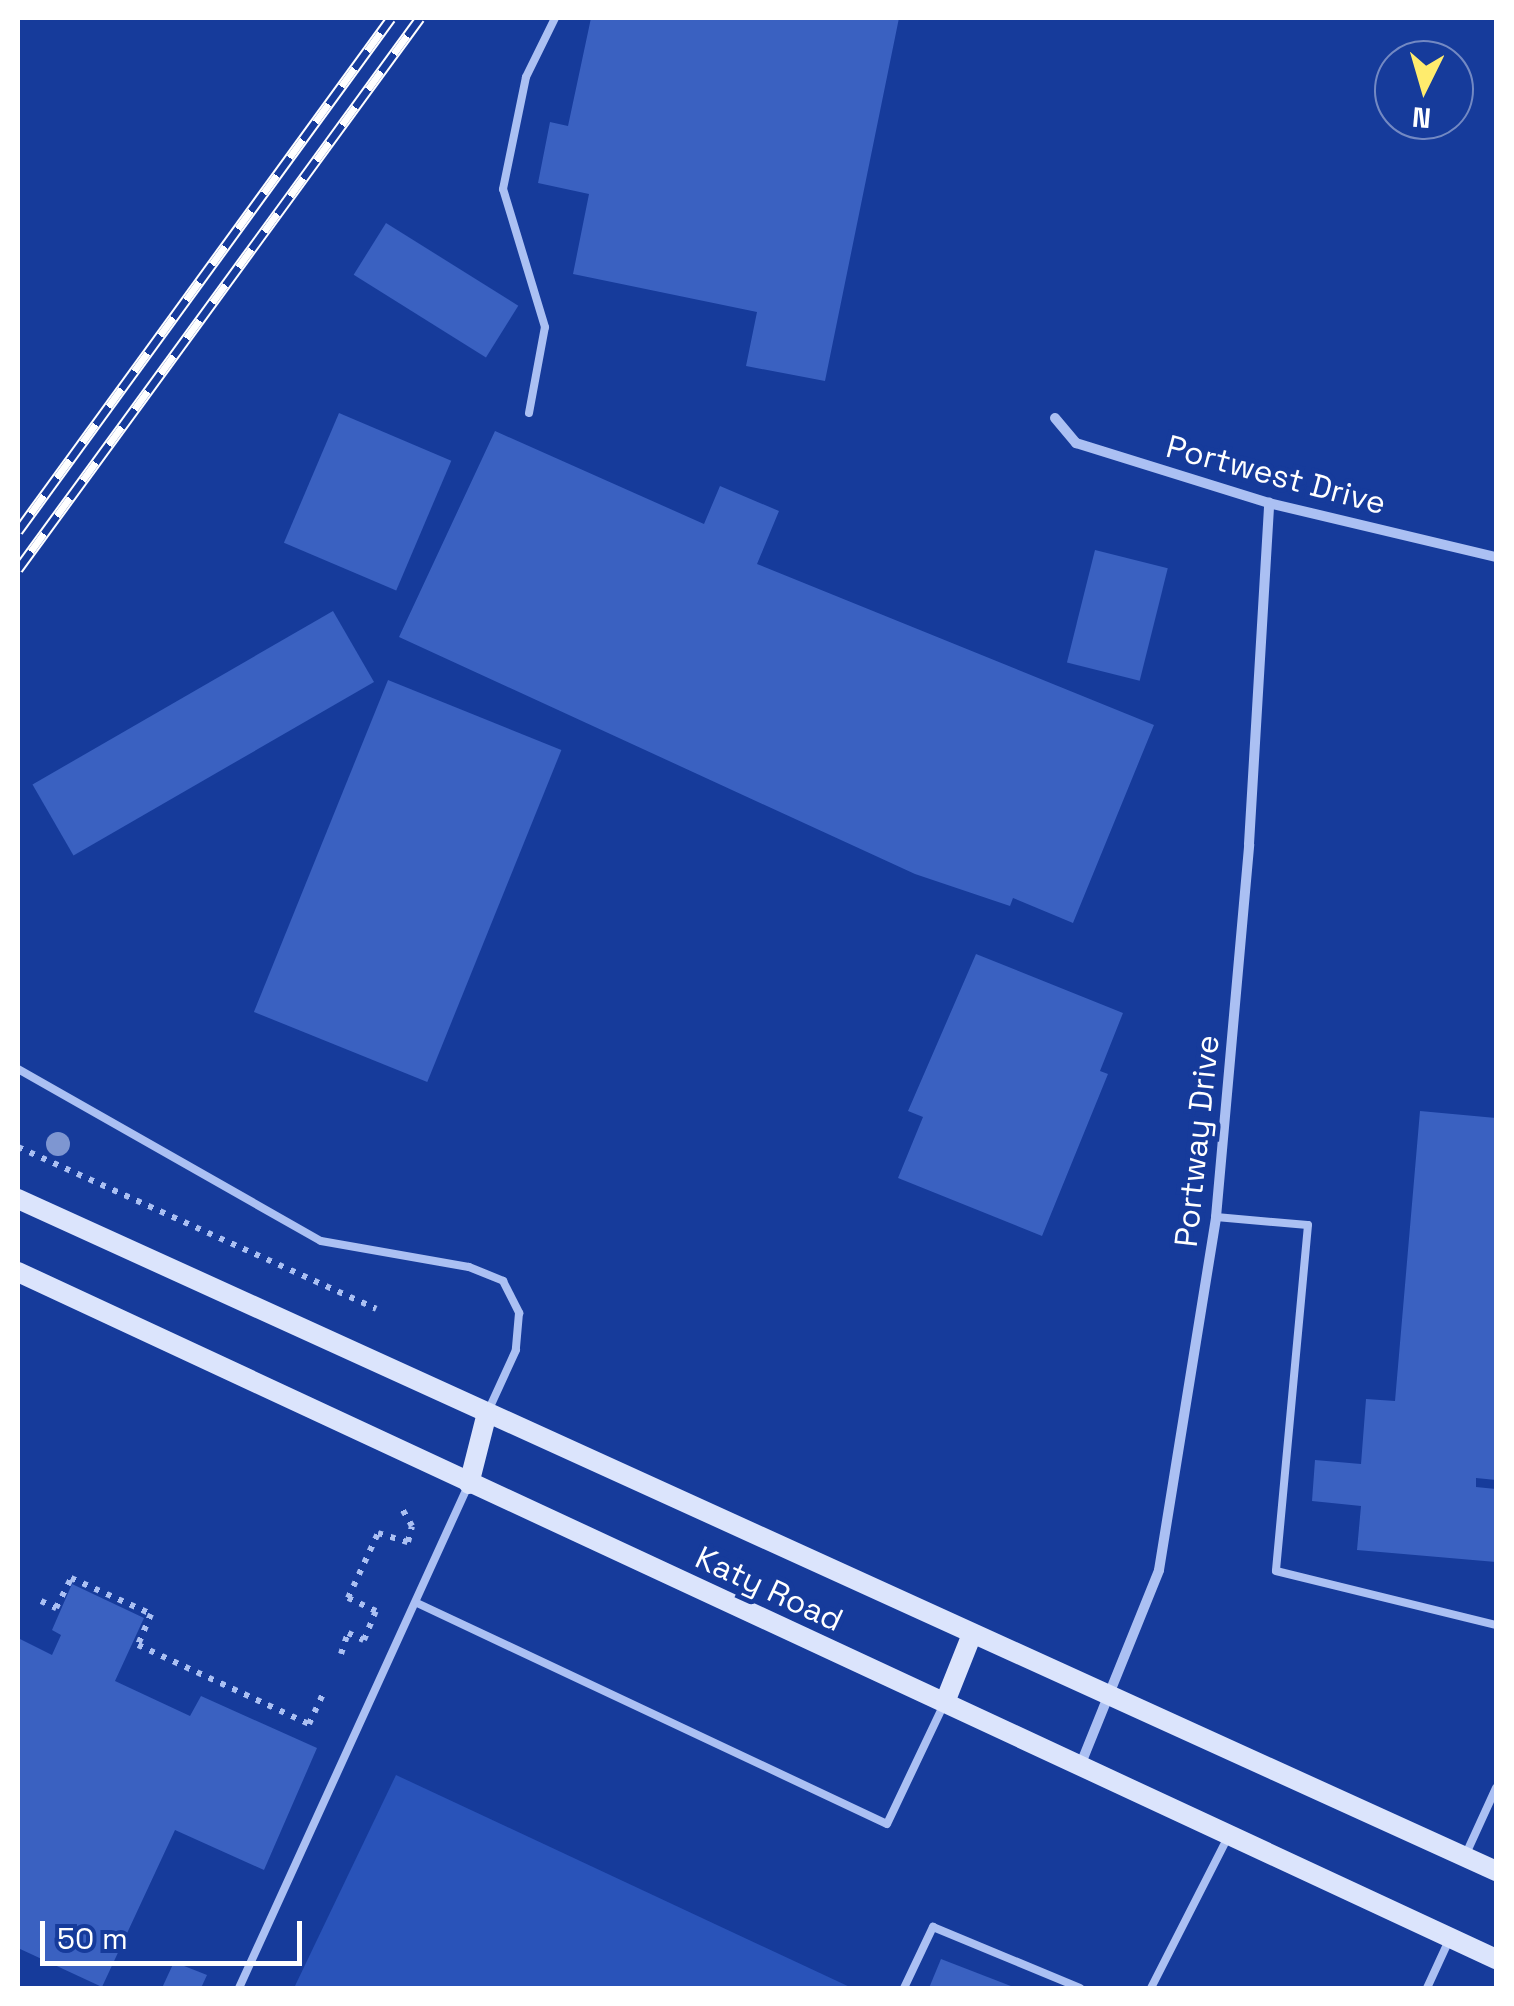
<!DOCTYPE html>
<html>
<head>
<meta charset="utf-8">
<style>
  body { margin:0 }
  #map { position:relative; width:1514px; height:2006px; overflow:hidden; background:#163b9b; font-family:"Space Grotesk",sans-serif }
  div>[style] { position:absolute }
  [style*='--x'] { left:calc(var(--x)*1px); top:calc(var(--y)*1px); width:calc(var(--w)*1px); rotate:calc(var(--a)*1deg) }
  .green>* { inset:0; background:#2953b9 }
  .building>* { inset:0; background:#3a61c1; transform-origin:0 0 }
  .path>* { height:6px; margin-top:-3px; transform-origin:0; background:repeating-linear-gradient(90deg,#abc0f3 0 5px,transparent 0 13px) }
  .service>* { height:8px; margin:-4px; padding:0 4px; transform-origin:4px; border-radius:4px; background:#abc0f3 }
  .minor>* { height:10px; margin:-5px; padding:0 5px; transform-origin:5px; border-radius:5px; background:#abc0f3 }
  .secondary>* { height:20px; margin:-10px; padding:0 10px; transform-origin:10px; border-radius:10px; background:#dbe4fc }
  .rail>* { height:11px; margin-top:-5.5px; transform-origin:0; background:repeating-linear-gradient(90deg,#163b9b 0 22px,#fff 0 44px); box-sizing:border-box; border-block:2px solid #fff }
  .trees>* { width:24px; height:24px; margin:-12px; border-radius:50%; background:#7e96d1 }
  span { translate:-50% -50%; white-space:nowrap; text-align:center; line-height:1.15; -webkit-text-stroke:10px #163b9b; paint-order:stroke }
  .street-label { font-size:32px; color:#fff }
  .frame { position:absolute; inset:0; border:20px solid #fff; pointer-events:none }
  .north { position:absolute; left:1374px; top:40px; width:100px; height:100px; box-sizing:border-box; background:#163b9b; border:2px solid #7389c3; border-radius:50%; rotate:185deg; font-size:28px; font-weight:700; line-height:40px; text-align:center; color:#fff }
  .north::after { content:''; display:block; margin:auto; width:35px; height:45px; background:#ffec6d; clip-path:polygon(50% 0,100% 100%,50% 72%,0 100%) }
  .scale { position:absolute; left:40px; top:1921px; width:262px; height:45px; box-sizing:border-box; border:5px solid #fff; border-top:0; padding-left:12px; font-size:30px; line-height:35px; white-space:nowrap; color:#fff; -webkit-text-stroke:8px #163b9b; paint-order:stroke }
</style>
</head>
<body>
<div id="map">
  <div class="green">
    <div style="clip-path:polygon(396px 1775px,852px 1988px,294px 1988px)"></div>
  </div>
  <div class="building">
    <div style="clip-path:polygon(591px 18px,899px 18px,825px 381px,746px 366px,757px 312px,573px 274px,589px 194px,538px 183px,550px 122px,568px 126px)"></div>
    <div style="left:386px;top:223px;width:156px;height:61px;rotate:32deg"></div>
    <div style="left:339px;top:413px;width:122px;height:141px;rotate:23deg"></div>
    <div style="clip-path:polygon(495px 431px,704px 524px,720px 486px,779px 511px,757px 564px,1154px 725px,1073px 923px,1013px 898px,1010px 906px,915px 874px,399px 637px)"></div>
    <div style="left:1095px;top:550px;width:75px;height:116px;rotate:14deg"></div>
    <div style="left:333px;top:611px;width:82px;height:347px;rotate:60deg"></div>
    <div style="left:388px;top:680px;width:187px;height:358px;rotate:22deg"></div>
    <div style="clip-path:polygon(976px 954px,1123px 1013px,1100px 1071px,1108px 1074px,1042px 1236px,898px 1178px,923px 1117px,908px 1111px)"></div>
    <div style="clip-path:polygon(1420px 1111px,1496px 1118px,1496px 1480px,1476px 1478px,1476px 1487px,1496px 1489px,1496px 1562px,1357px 1550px,1361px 1506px,1312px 1501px,1315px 1460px,1361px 1464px,1366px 1399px,1395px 1401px)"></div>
    <div style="clip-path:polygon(72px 1584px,144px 1618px,115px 1681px,190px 1716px,201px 1696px,317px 1748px,264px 1870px,175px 1830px,102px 1987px,18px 1948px,18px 1638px,52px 1655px,61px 1635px,52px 1630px)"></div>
    <div style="clip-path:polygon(941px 1959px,1016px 1988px,929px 1988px)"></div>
    <div style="clip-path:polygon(174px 1962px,207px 1975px,201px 1988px,162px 1988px)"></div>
  </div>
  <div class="path">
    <div style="--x:18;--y:1147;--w:393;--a:24.3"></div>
    <div style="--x:41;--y:1601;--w:17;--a:25"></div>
    <div style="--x:56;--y:1608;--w:34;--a:-63"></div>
    <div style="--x:71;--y:1578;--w:88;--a:24.2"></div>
    <div style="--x:151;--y:1614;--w:34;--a:113"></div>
    <div style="--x:138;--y:1645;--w:188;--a:24.8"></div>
    <div style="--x:309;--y:1724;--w:33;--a:-65"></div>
    <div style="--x:341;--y:1654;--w:22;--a:-72"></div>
    <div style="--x:348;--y:1633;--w:17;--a:24"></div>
    <div style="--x:364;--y:1640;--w:31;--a:-68"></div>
    <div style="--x:376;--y:1611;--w:31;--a:-155"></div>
    <div style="--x:348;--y:1598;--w:72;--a:-65.2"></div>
    <div style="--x:378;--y:1533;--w:31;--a:17"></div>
    <div style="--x:408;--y:1542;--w:16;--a:-76"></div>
    <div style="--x:412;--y:1526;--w:20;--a:-120"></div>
  </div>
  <div class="service">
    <div style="--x:529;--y:413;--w:87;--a:-79.5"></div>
    <div style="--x:545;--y:327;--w:144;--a:-106.9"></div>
    <div style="--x:503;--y:189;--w:114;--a:-78.4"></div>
    <div style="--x:526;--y:77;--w:66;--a:-63.8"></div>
    <div style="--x:18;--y:1069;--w:348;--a:29.6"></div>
    <div style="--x:321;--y:1241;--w:150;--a:10"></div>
    <div style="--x:469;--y:1267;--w:37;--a:22"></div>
    <div style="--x:503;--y:1281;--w:36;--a:63"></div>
    <div style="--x:519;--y:1313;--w:37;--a:95"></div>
    <div style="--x:516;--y:1350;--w:65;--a:114.6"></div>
    <div style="--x:1216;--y:1217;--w:92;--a:5"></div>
    <div style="--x:1308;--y:1225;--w:347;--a:95.3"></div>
    <div style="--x:1276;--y:1571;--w:227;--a:13.8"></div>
    <div style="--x:417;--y:1603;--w:519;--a:25.18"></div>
    <div style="--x:887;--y:1824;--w:131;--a:-64.6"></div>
    <div style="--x:1465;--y:1856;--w:75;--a:-65.5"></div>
    <div style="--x:239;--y:1988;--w:550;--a:-65.49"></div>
    <div style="--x:904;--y:1988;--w:68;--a:-64.6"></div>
    <div style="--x:933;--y:1927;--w:159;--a:22.5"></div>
    <div style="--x:1151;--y:1988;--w:167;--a:-63"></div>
    <div style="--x:1427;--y:1988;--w:55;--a:-65.3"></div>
  </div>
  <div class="minor">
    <div style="--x:1055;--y:418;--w:33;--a:50"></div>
    <div style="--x:1076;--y:443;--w:202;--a:17.3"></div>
    <div style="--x:1269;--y:503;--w:233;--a:13.4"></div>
    <div style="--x:1080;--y:1766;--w:211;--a:-68"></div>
    <div style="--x:1159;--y:1570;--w:358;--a:-80.8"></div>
    <div style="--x:1216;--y:1217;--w:374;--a:-84.9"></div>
    <div style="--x:1249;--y:844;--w:342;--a:-86.6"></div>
  </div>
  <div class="secondary">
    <div style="--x:18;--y:1199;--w:1624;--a:24.45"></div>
    <div style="--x:18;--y:1272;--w:1630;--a:24.93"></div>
    <div style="--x:469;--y:1484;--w:73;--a:-75.8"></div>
    <div style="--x:945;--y:1702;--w:73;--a:-68.3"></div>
  </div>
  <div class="rail">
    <div style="--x:18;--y:531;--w:634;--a:-53.98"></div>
    <div style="--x:18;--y:569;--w:682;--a:-53.89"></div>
  </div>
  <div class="trees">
    <div style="left:58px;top:1144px"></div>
  </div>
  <div class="street-label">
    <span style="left:1276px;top:475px;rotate:15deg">Portwest Drive</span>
    <span style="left:1197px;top:1141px;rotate:-84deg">Portway Drive</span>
    <span style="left:769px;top:1589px;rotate:25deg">Katy Road</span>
  </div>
  <div class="frame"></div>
  <div class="north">N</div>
  <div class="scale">50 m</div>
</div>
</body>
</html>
